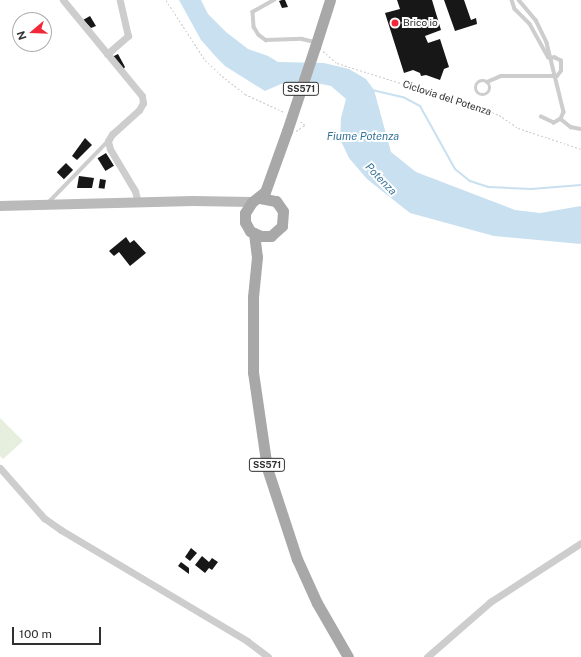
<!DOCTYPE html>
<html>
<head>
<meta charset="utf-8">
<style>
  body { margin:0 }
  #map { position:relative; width:581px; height:657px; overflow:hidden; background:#fff; font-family:"Public Sans",sans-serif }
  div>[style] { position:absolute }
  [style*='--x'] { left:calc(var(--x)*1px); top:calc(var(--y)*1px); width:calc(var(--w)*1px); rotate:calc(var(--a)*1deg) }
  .green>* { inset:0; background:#e6eedd }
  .water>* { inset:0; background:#c8e0ef }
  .stream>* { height:2px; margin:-1px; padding:0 1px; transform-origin:1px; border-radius:1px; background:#c8e0ef }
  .building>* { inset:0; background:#171717; transform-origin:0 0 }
  .path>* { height:1px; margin-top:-0.5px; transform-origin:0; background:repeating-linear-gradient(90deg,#cdcdcd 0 2px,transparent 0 4px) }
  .service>* { height:3.5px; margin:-1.75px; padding:0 1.75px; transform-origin:1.75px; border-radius:1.75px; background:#cdcdcd }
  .service>.ring { margin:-1.75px; padding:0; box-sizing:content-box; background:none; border:3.5px solid #cdcdcd; border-radius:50% }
  .minor>* { height:7px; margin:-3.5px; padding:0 3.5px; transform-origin:3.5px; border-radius:3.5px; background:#cdcdcd }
  .secondary>* { height:10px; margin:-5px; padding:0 5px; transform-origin:5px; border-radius:5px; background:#bababa }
  .primary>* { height:11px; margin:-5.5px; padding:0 5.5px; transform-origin:5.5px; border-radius:5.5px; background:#a8a8a8 }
  .primary-bridge>* { height:11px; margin:-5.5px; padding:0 5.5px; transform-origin:5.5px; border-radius:5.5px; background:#a8a8a8 }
  .dots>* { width:11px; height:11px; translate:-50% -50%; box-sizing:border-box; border:2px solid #fff; border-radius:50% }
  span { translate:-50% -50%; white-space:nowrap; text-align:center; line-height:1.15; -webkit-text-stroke:4px #fff; paint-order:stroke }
  .shield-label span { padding:1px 3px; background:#fff; border:1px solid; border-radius:3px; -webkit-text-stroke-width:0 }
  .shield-label { font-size:9px; color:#303030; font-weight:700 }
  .poi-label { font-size:10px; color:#303030 }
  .left { translate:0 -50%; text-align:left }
  .street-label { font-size:10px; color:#303030 }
  .water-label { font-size:11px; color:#377499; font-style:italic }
  .north { position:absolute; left:12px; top:12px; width:40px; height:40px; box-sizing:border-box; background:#fff; border:1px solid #acacac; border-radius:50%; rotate:251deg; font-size:11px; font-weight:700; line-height:16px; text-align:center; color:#303030 }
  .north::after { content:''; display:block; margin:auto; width:14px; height:18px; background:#f22839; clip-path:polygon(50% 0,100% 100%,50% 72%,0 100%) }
  .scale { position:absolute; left:12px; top:627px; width:89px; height:18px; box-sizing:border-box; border:2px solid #303030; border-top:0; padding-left:5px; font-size:12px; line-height:14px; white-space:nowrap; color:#303030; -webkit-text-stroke:3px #fff; paint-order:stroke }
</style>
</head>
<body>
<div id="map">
  <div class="green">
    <div style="clip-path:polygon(0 418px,23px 441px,3px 459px,0 456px)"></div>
  </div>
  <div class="water">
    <div style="clip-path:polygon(179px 0,201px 0,208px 14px,226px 32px,248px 49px,268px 56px,278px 62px,324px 63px,349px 69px,366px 79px,374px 90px,391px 152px,416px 172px,515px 210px,540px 213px,581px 206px,581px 244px,494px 236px,410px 213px,367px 179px,349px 158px,340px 139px,341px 118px,346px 99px,331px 86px,311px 82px,281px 84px,265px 91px,225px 66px,217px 58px,201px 40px)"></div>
  </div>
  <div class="stream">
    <div style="--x:372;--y:90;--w:32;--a:13"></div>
    <div style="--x:403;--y:97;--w:19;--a:28"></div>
    <div style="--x:420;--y:106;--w:72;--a:60.9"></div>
    <div style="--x:455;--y:169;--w:19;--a:39"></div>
    <div style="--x:470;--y:181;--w:20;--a:18"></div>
    <div style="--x:489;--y:187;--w:42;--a:2.7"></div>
    <div style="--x:531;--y:189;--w:50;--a:-4.6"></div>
  </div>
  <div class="building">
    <div style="clip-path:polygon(282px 0,285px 0,288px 7px,282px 8px,279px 1px)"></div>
    <div style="clip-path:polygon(397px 0,432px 0,441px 30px,425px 36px,428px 43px,440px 39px,449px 67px,444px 69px,440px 80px,426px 75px,421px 76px,420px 73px,413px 70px,404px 73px,385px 13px,400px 9px)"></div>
    <div style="clip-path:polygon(444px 0,464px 0,471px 20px,476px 18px,477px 24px,455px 31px)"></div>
    <div style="clip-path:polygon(90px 16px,96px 26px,91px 28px,83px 20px)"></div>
    <div style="clip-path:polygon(118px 54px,125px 67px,122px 71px,112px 57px)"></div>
    <div style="clip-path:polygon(85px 138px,92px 145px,77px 160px,72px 156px)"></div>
    <div style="left:106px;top:153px;width:15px;height:10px;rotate:58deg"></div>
    <div style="left:66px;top:163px;width:10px;height:13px;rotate:45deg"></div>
    <div style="clip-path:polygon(79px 176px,94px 178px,92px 188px,77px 188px)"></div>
    <div style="left:100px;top:179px;width:6px;height:9px;rotate:9deg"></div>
    <div style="clip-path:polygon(126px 237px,130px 243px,134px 240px,146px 253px,130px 266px,119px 252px,114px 256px,109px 251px)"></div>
    <div style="clip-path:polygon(191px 548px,197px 553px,190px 561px,185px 557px)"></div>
    <div style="clip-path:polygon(202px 556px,209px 562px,212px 558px,218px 562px,212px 570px,209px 568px,205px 573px,195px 565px)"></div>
    <div style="clip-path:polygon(181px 562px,189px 568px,189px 574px,178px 566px)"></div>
  </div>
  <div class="path">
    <div style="--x:166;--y:0;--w:72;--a:57"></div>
    <div style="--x:205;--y:60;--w:23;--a:43"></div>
    <div style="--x:222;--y:76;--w:29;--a:38"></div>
    <div style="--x:245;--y:94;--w:43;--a:24.8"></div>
    <div style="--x:323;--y:51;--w:18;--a:41"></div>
    <div style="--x:337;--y:63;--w:151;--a:17.4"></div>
    <div style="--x:481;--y:108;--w:19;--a:21"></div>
    <div style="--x:499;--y:115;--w:23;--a:34"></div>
    <div style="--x:518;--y:128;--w:66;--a:18.4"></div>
    <div style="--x:296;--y:131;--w:11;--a:-34"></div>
    <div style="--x:305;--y:125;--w:8;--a:-140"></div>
  </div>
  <div class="service">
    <div style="--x:275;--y:0;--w:25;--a:151"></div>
    <div style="--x:253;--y:12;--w:15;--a:86"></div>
    <div style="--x:254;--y:27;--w:9;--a:58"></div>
    <div style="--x:259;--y:35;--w:9;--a:36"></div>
    <div style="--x:266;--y:40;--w:36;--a:-2"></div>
    <div style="--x:302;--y:39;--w:13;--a:13"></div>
    <div style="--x:512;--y:0;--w:9;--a:72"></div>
    <div style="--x:515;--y:9;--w:21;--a:45"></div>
    <div style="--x:530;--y:24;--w:38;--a:61"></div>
    <div style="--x:519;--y:0;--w:26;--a:50"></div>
    <div style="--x:536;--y:20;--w:25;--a:64"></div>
    <div style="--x:547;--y:43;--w:71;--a:76.2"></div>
    <div style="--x:564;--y:112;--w:8;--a:113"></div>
    <div style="--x:561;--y:119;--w:8;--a:150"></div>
    <div style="--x:554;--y:123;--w:14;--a:-155"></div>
    <div class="ring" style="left:476px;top:81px;width:10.5px;height:10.5px"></div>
    <div style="--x:487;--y:82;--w:15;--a:-23"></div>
    <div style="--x:501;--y:76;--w:56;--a:0"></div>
    <div style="--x:557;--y:76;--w:6;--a:-51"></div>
    <div style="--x:561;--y:71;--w:10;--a:-90"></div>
    <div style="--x:561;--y:61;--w:7;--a:-153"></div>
    <div style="--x:555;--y:58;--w:6;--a:180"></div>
    <div style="--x:561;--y:119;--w:13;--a:39"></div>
    <div style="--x:571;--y:127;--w:10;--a:11"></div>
    <div style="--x:48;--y:203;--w:86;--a:-45.9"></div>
  </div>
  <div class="minor">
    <div style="--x:63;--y:0;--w:124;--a:50.5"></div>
    <div style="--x:142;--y:96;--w:7;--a:82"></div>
    <div style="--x:143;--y:103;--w:8;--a:120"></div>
    <div style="--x:139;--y:110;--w:36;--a:138"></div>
    <div style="--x:112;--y:134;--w:8;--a:120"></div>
    <div style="--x:108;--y:141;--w:8;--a:76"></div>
    <div style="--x:110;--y:149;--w:49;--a:59.2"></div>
    <div style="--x:135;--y:191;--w:12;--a:76"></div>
    <div style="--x:107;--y:54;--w:28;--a:-41"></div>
    <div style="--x:128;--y:36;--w:37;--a:-103"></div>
    <div style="--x:0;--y:468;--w:67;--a:48.7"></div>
    <div style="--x:44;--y:518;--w:21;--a:35"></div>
    <div style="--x:61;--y:530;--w:217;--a:30.8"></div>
    <div style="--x:247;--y:641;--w:26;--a:37"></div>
    <div style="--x:427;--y:657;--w:84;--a:-41.1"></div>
    <div style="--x:490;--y:602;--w:108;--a:-33"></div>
  </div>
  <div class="secondary">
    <div style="--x:0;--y:206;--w:193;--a:-1.5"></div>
    <div style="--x:193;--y:201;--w:59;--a:1"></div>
  </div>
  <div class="primary">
    <div style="--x:315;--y:47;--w:49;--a:-72.3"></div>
    <div style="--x:260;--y:198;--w:16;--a:11"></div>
    <div style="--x:276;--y:201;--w:12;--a:55"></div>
    <div style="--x:283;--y:211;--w:15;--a:94"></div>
    <div style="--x:282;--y:226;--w:15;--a:138"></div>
    <div style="--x:271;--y:236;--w:10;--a:180"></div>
    <div style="--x:261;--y:236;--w:12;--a:-156"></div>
    <div style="--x:250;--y:231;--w:10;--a:-119"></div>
    <div style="--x:245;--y:222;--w:9;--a:-90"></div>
    <div style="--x:245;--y:213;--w:13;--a:-58"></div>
    <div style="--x:252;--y:202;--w:16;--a:-38"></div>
    <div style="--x:265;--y:192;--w:65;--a:-70.2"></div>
    <div style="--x:254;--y:233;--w:24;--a:83"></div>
    <div style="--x:257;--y:257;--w:40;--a:95.7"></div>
    <div style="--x:253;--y:297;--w:75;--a:90"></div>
    <div style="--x:253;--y:372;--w:97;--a:81.7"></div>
    <div style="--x:267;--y:468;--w:96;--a:71.8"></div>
    <div style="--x:297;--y:559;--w:48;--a:65.6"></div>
    <div style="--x:317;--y:603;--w:62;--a:60.1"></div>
  </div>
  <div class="primary-bridge">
    <div style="--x:287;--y:131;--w:89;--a:-71.6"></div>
  </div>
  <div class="dots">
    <div style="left:395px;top:23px;background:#f22839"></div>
  </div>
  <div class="shield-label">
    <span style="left:301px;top:89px">SS571</span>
    <span style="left:267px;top:465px">SS571</span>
  </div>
  <div class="poi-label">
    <span class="left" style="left:403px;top:23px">Brico io</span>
  </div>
  <div class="street-label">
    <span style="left:447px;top:98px;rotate:18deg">Ciclovia del Potenza</span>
  </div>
  <div class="water-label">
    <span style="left:363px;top:136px">Fiume Potenza</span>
    <span style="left:381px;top:179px;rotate:46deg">Potenza</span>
  </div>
  <div class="north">N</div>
  <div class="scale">100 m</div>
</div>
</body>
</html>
